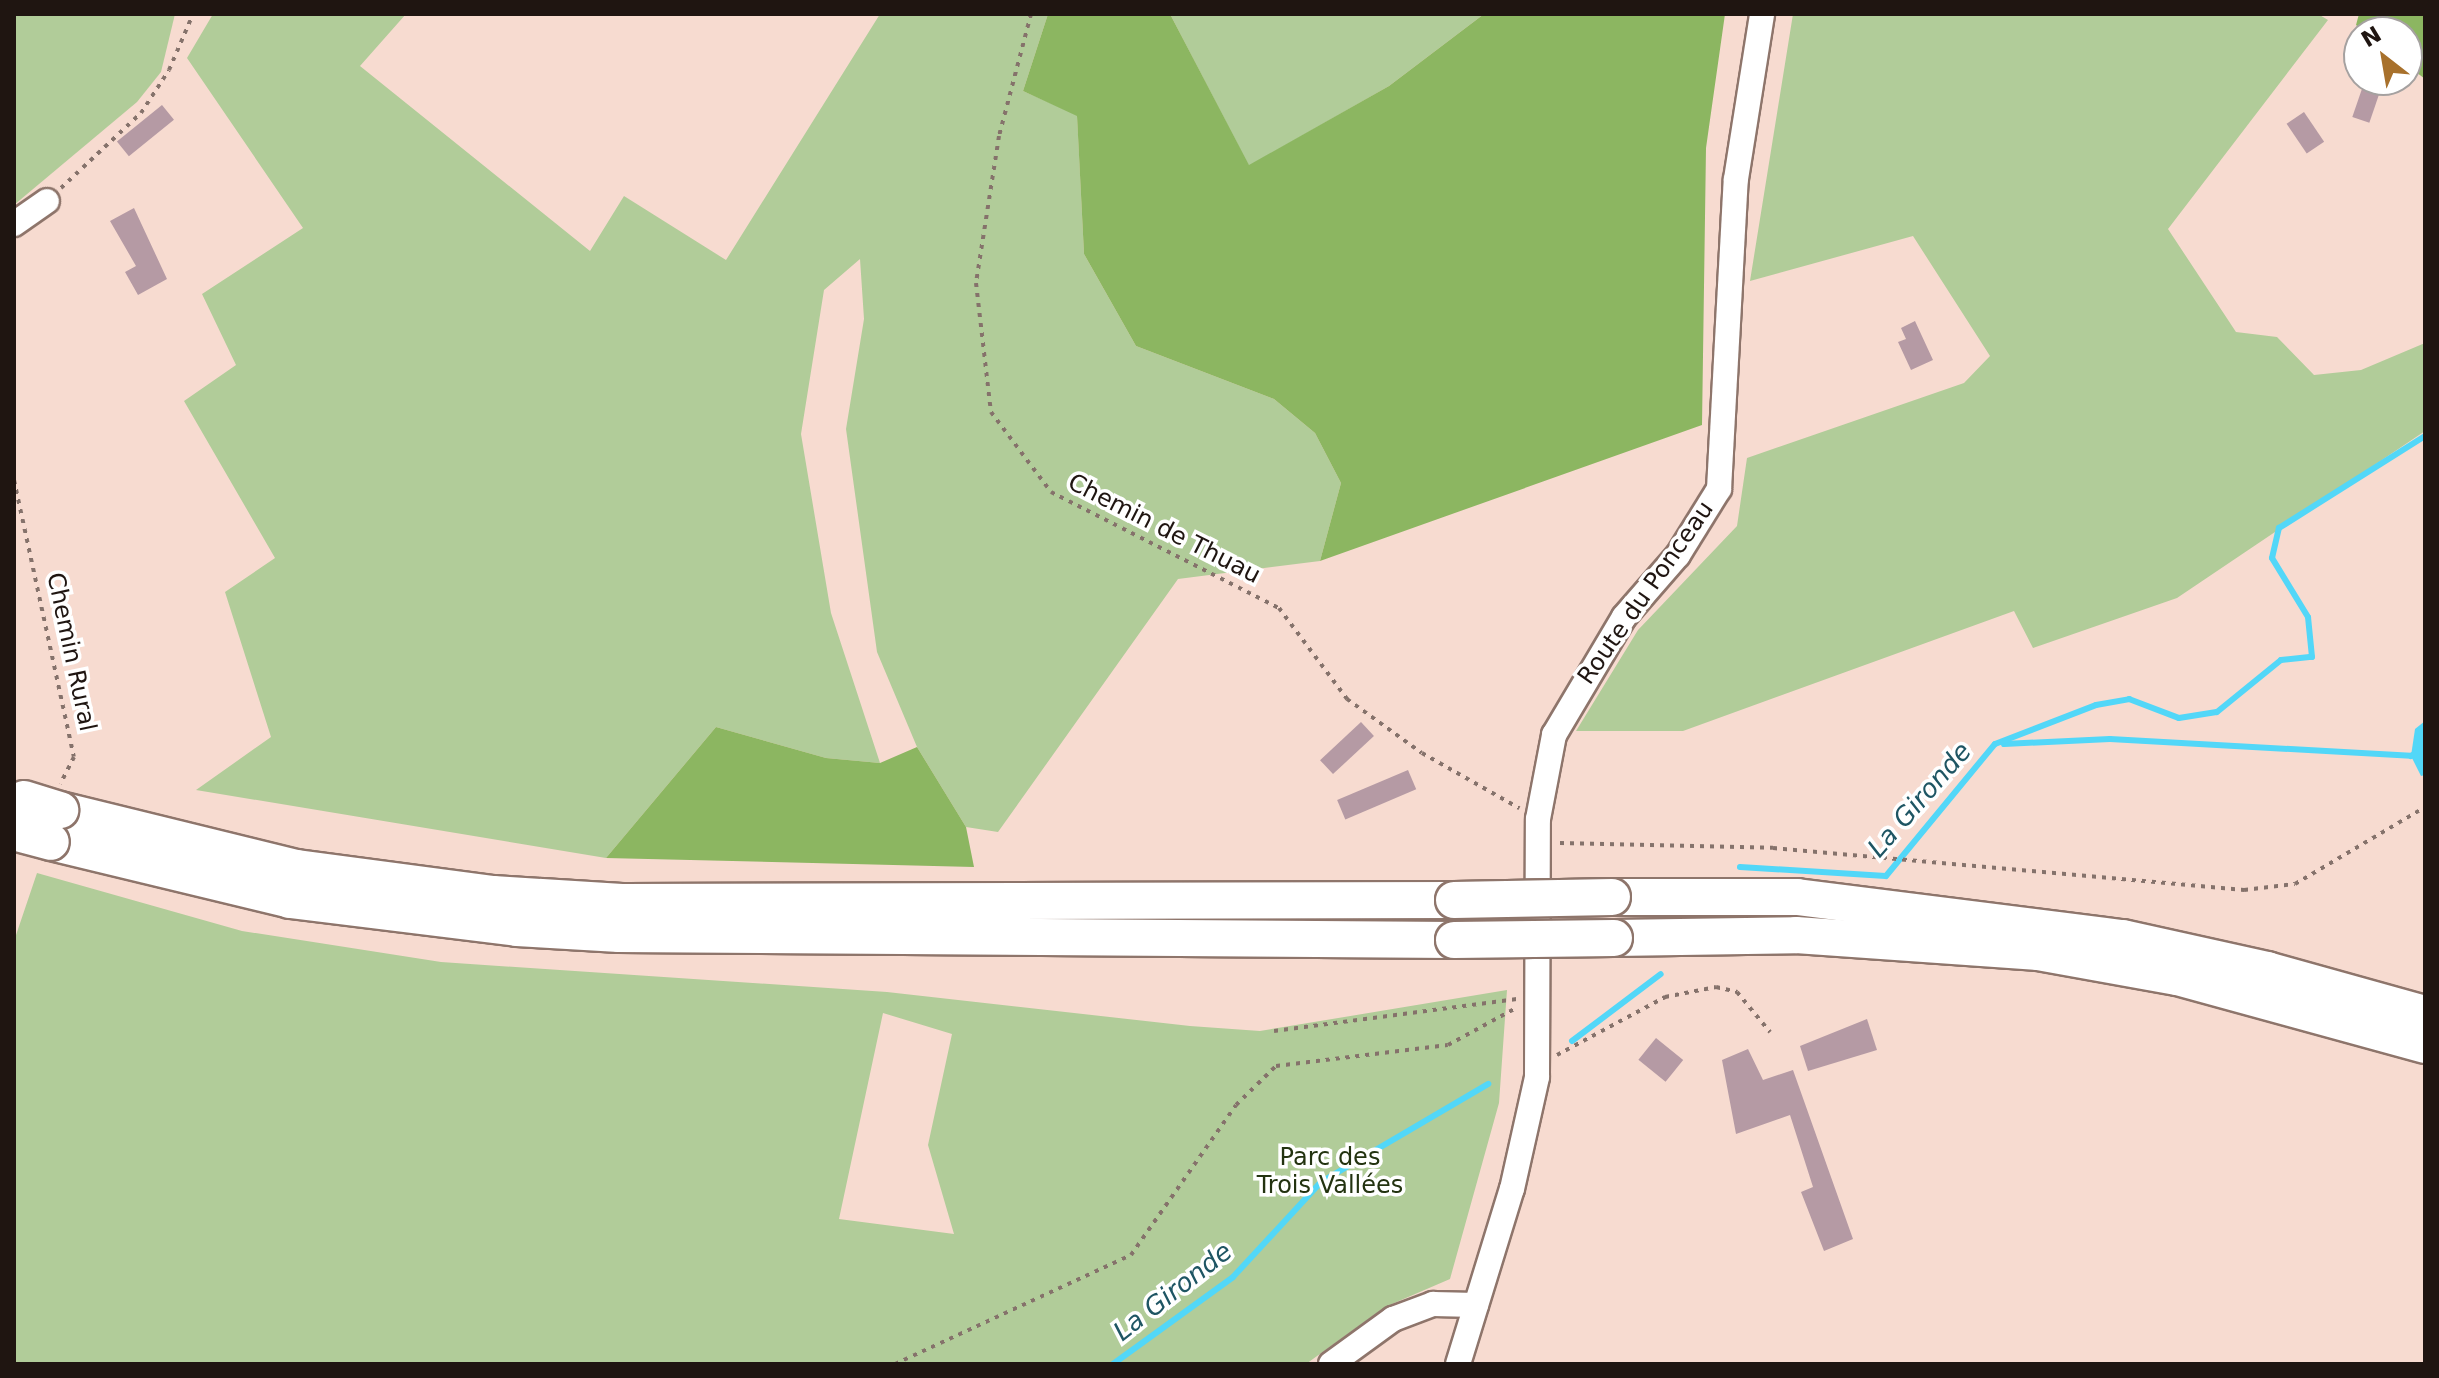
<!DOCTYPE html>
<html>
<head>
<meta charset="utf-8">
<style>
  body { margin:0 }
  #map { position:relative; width:2439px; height:1378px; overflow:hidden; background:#f7dbd0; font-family:"DejaVu Sans",sans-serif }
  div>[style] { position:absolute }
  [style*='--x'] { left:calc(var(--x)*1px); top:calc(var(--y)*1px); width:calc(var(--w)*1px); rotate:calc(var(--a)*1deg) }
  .green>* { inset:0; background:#b1cc99 }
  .forest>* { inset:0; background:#8cb661 }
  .water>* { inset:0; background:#52d7f8 }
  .stream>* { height:6px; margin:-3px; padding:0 3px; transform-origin:3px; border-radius:3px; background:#52d7f8 }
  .building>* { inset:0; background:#b59aa4; transform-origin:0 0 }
  .path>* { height:4px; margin-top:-2px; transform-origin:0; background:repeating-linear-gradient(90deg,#85726b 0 4px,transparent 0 10px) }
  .roads { filter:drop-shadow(2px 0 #8e756b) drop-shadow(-2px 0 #8e756b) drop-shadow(0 2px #8e756b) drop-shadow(0 -2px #8e756b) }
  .minor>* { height:24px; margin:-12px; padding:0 12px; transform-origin:12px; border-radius:12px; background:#fff }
  .highway>* { height:36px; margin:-18px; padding:0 18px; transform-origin:18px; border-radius:18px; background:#fff }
  .bridges { filter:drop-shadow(2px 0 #8e756b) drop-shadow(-2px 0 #8e756b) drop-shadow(0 2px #8e756b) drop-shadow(0 -2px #8e756b) }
  .highway-bridge>* { height:36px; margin:-18px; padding:0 18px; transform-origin:18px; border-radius:18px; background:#fff }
  span { translate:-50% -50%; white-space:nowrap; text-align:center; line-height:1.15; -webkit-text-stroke:7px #fff; paint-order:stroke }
  .street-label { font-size:24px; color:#1f1511 }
  .park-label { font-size:24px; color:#233310 }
  .water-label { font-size:26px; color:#1e5563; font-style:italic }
  .frame { position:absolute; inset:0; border:16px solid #1f1511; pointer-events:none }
  .north { position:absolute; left:2343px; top:16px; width:80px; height:80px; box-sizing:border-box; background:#fff; border:2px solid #a5a1a0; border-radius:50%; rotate:329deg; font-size:22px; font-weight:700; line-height:32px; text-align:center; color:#1f1511 }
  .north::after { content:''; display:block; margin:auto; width:28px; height:36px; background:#a8712c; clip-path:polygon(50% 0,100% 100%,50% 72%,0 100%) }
</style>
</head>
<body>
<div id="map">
  <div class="green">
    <div style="clip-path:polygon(14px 14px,175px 14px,161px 72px,137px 102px,14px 205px)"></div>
    <div style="clip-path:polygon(213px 14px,406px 14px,360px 66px,590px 251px,624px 196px,726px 260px,880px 14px,1048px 14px,1023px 91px,1077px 115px,1084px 254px,1136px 346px,1274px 399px,1315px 433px,1341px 483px,1320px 561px,1178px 579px,998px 832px,966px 827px,917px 747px,877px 652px,846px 429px,864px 319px,860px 259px,824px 290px,801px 434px,831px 613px,880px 763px,826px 758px,716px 727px,606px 858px,196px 790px,271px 737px,225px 592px,275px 558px,184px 401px,236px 365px,202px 294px,303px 228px,187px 58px)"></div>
    <div style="clip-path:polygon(1170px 14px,1484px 14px,1389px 86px,1249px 166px)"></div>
    <div style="clip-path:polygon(1793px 14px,2318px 14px,2328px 20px,2168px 229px,2236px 332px,2277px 337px,2314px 375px,2361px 370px,2425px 343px,2425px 431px,2177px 598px,2033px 648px,2014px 611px,1683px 731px,1576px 731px,1638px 630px,1737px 526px,1747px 458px,1964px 383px,1990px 356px,1913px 236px,1750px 281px)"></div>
    <div style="clip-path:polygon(evenodd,37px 873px,242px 931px,441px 962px,887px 992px,1190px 1026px,1260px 1031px,1507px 990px,1499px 1103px,1450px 1279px,1385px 1307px,1306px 1364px,14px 1364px,14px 941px,37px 873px,883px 1013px,952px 1034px,928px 1145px,954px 1234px,839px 1219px,883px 1013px)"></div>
  </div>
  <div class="forest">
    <div style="clip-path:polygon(1048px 14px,1170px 14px,1249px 165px,1389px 86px,1484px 14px,1725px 14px,1706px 148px,1702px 425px,1320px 561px,1341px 483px,1315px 433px,1274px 399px,1136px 346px,1084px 254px,1077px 116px,1023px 91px)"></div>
    <div style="clip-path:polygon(2359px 14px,2425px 14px,2425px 79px,2407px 65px,2407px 32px,2365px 32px,2356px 25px)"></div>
    <div style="clip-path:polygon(716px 727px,826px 758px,880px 763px,917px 747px,966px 827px,974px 867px,606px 858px)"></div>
  </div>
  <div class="water">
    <div style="clip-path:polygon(2425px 721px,2425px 775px,2421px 776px,2411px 756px,2415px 729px)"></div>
  </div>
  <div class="stream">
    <div style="--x:2004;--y:744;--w:106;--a:-2.7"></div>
    <div style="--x:2110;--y:739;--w:301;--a:3.2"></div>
    <div style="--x:2411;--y:756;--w:17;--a:-33"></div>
    <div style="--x:1740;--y:867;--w:146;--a:3.5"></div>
    <div style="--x:1886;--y:876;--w:171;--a:-50.5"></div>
    <div style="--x:1995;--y:744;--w:108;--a:-21.1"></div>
    <div style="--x:2096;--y:705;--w:34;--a:-10"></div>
    <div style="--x:2129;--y:699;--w:53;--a:20.8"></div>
    <div style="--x:2179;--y:718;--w:38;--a:-9"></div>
    <div style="--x:2217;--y:712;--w:82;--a:-39.1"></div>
    <div style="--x:2281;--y:660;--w:31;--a:-6"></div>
    <div style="--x:2312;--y:657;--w:40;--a:-95.7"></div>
    <div style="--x:2308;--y:617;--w:69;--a:-121.4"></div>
    <div style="--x:2272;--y:558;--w:31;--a:-77"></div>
    <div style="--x:2279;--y:528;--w:173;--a:-32.2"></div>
    <div style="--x:1572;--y:1041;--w:111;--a:-37"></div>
    <div style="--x:1113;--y:1364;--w:148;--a:-35.9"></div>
    <div style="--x:1233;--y:1277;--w:129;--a:-47.2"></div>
    <div style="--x:1321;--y:1182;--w:194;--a:-30.4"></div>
  </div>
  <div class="building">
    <div style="left:2365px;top:80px;width:18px;height:39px;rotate:19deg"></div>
    <div style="left:162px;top:105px;width:19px;height:58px;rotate:51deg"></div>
    <div style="left:2304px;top:112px;width:36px;height:21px;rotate:56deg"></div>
    <div style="clip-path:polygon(134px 208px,167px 279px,138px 295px,125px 272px,136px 266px,110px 221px)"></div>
    <div style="clip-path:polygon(1915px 321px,1933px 360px,1911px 370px,1898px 342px,1906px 339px,1901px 328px)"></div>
    <div style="left:1361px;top:722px;width:19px;height:56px;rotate:47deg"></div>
    <div style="left:1408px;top:770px;width:21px;height:77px;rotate:67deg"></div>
    <div style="clip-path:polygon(1867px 1019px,1877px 1050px,1808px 1071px,1800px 1046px)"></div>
    <div style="left:1656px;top:1038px;width:35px;height:28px;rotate:39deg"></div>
    <div style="clip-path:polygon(1748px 1049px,1763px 1080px,1793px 1070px,1853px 1239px,1824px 1251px,1801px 1192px,1813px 1187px,1790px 1115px,1736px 1134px,1722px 1060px)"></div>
  </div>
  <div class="path">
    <div style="--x:1031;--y:14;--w:126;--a:104.7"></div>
    <div style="--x:999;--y:136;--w:149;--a:98.9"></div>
    <div style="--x:976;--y:283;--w:130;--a:83.4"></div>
    <div style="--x:991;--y:412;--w:100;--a:53.1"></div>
    <div style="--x:1051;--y:492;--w:256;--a:27"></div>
    <div style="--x:1279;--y:608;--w:114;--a:53.2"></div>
    <div style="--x:1347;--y:699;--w:92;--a:35.8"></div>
    <div style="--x:1422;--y:753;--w:112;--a:29.6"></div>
    <div style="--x:61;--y:188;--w:110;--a:-43.2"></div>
    <div style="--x:141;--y:113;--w:51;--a:-56.9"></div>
    <div style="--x:169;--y:70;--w:61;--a:-66.8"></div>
    <div style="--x:14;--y:480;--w:283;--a:77.8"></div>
    <div style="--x:74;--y:757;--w:30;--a:117"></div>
    <div style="--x:1560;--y:843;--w:213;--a:1.3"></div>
    <div style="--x:1773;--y:848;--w:473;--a:5.1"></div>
    <div style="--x:2244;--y:890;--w:51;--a:-6.7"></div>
    <div style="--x:2295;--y:884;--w:151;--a:-30.6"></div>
    <div style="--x:1274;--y:1031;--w:245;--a:-7.5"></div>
    <div style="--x:1557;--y:1055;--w:123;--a:-28.2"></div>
    <div style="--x:1665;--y:997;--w:52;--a:-11.1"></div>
    <div style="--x:1716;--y:987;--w:22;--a:13"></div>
    <div style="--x:1737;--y:992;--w:52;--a:50.5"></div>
    <div style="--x:895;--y:1364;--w:260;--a:-24.8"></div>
    <div style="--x:1131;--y:1255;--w:183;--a:-55"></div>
    <div style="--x:1236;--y:1105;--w:56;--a:-44.3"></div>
    <div style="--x:1276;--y:1066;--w:173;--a:-7"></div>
    <div style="--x:1448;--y:1045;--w:77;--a:-28.6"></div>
  </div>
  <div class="roads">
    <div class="minor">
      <div style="--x:14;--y:224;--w:40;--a:-34.9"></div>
      <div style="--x:1331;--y:1364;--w:77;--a:-36"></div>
      <div style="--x:1393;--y:1319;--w:43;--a:-20.6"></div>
      <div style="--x:1433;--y:1304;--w:43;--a:1.3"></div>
      <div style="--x:1458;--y:1364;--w:183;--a:-72.9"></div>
      <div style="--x:1512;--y:1189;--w:115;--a:-77.4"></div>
      <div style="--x:1537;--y:1077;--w:258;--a:-89.8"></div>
      <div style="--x:1538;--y:819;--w:86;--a:-79.2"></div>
      <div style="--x:1554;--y:735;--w:137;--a:-59.3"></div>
      <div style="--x:1624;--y:617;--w:82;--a:-48.9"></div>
      <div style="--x:1678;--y:555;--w:78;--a:-58.2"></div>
      <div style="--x:1719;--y:489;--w:310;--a:-86.9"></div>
      <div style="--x:1736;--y:179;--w:167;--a:-81"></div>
    </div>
    <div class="highway">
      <div style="--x:60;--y:810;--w:244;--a:13.8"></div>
      <div style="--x:297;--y:868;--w:198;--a:7.6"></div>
      <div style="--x:493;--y:894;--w:129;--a:3.5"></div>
      <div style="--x:622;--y:902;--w:832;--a:-0.14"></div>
      <div style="--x:51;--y:842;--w:246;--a:13.6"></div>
      <div style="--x:290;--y:900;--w:229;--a:7"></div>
      <div style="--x:517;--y:928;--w:102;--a:3.4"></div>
      <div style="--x:619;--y:934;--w:835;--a:0.41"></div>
      <div style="--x:1612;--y:897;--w:185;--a:0"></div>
      <div style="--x:1797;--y:897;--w:329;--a:7.2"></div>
      <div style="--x:2123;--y:938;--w:148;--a:12.5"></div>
      <div style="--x:2267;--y:970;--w:164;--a:15.6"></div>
      <div style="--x:1614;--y:938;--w:182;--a:-0.9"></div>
      <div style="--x:1796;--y:935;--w:243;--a:4"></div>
      <div style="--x:2038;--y:952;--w:141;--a:10.2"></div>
      <div style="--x:2177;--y:977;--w:257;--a:15.3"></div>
    </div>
  </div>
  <div class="bridges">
    <div class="highway-bridge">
      <div style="--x:24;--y:799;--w:38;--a:17"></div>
      <div style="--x:14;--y:832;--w:38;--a:15"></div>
      <div style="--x:1454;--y:900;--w:158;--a:-1.1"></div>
      <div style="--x:1454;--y:940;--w:160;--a:-0.7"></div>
    </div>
  </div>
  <div class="street-label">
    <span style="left:1164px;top:529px;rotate:27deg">Chemin de Thuau</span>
    <span style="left:1646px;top:593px;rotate:-55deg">Route du Ponceau</span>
    <span style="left:71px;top:652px;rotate:78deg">Chemin Rural</span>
  </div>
  <div class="park-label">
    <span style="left:1330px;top:1172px">Parc des<br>Trois Vallées</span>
  </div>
  <div class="water-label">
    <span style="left:1920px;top:800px;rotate:-49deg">La Gironde</span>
    <span style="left:1173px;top:1292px;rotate:-38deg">La Gironde</span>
  </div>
  <div class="frame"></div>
  <div class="north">N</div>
</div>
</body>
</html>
